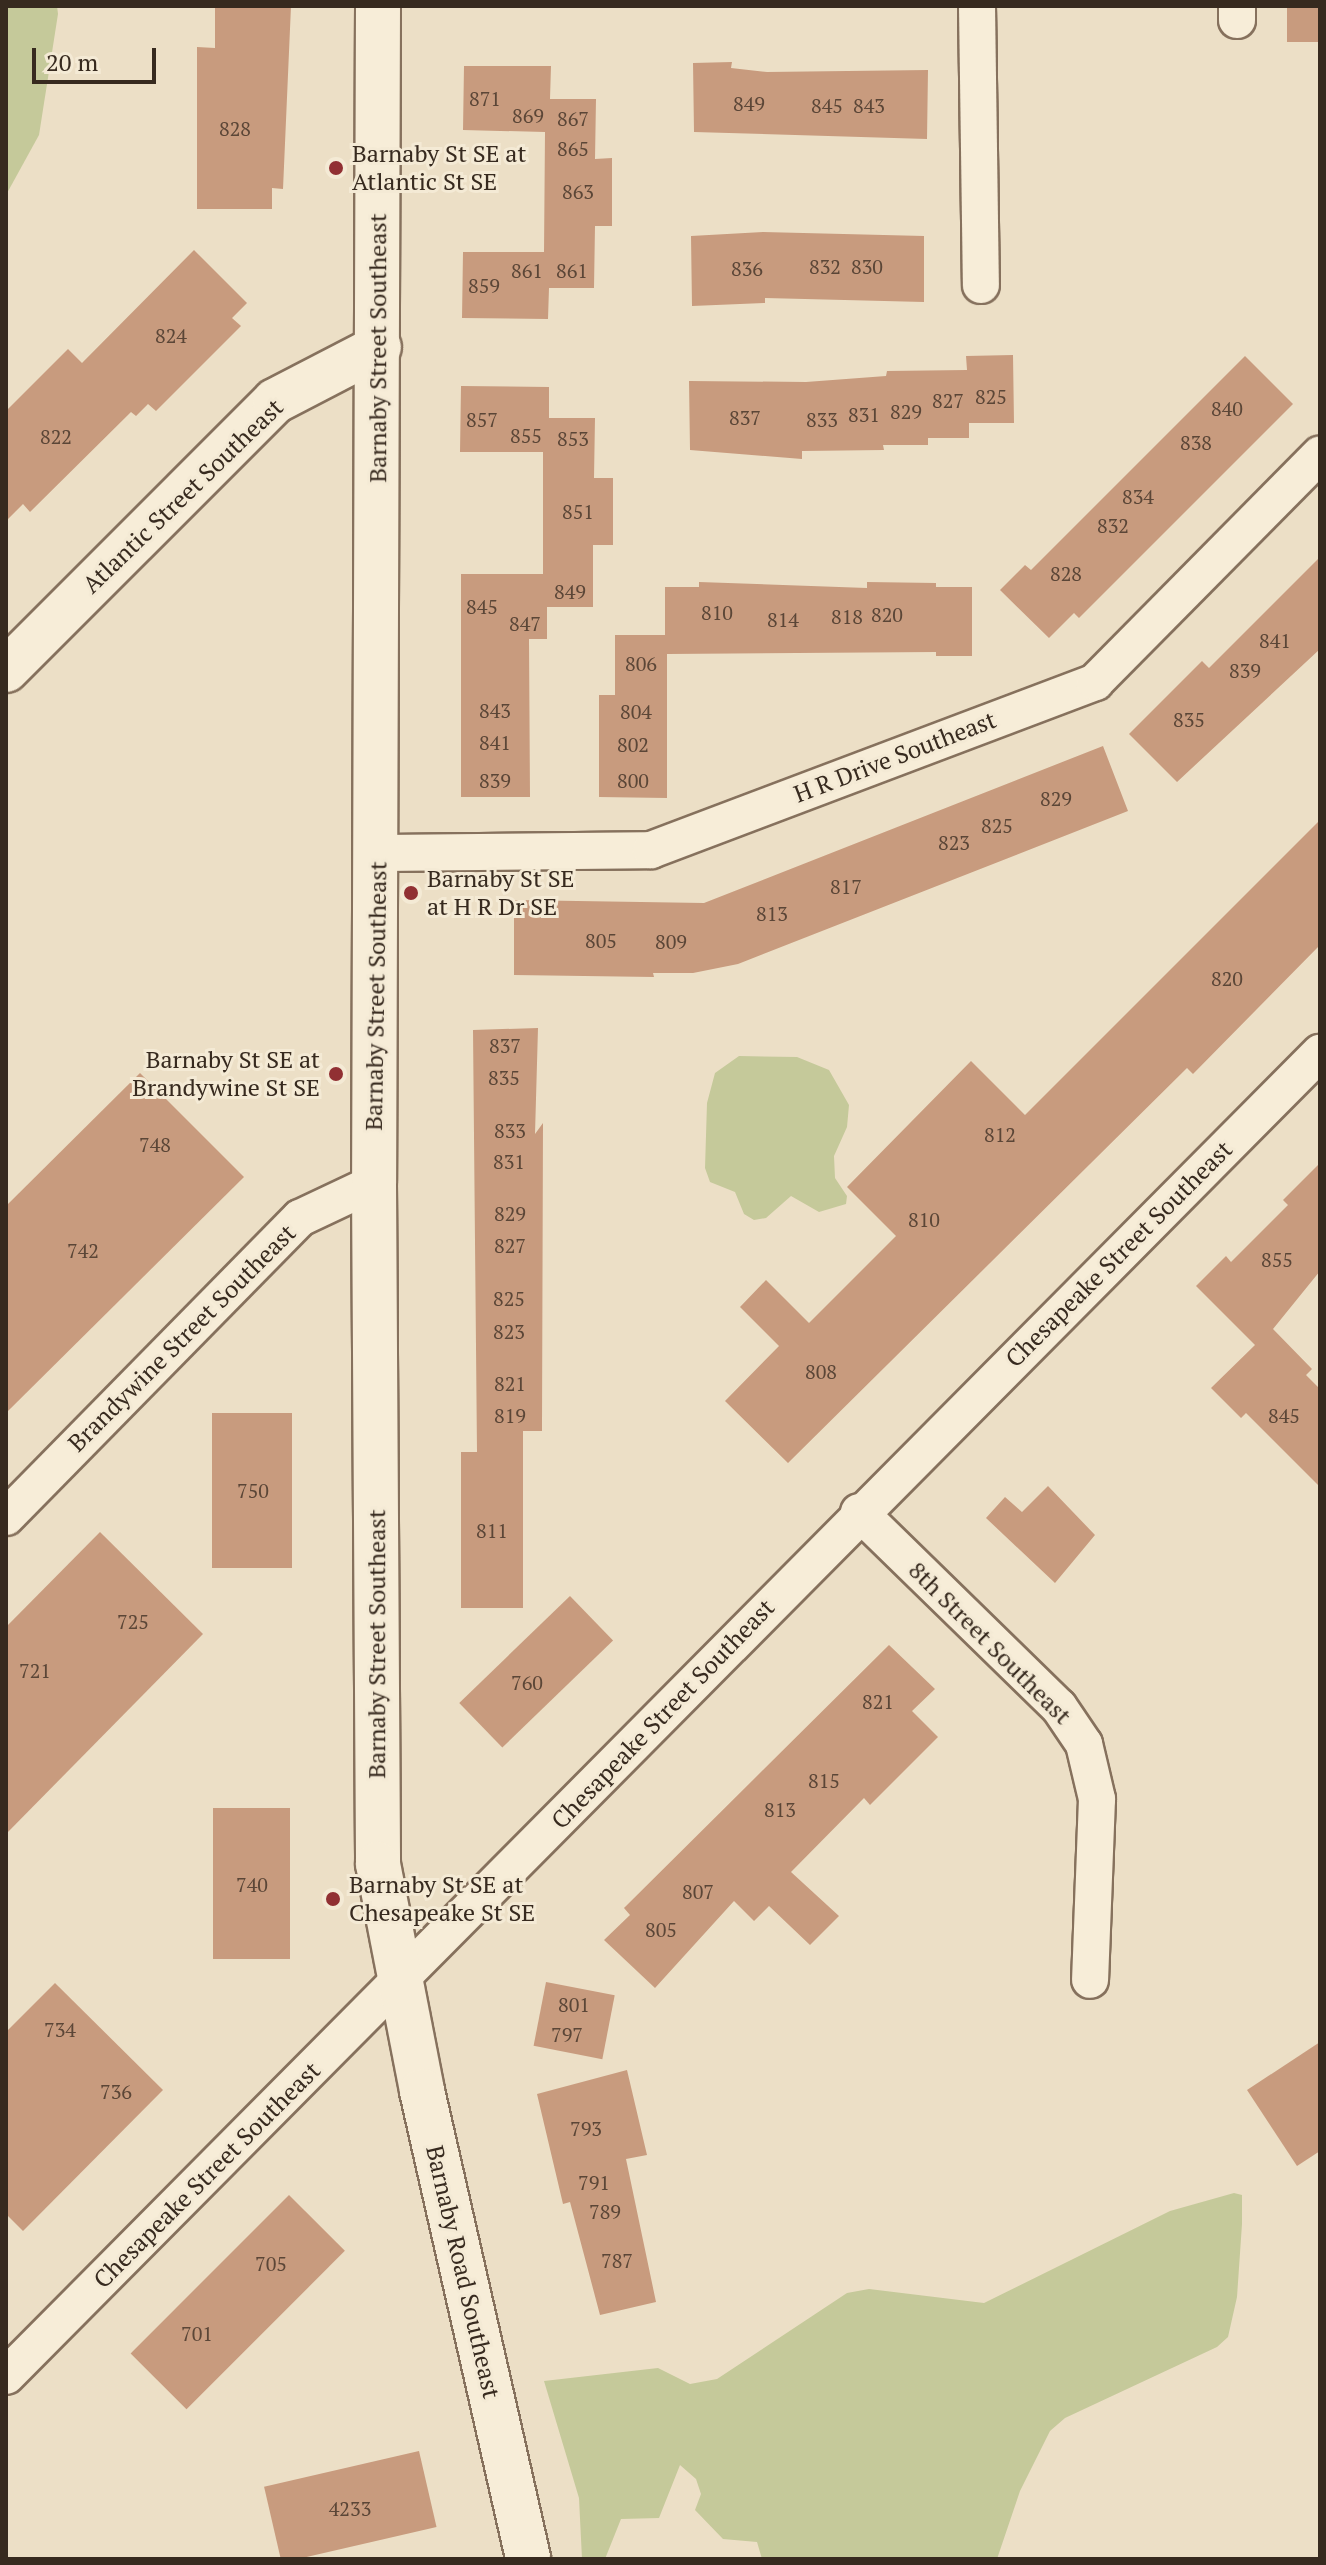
<!DOCTYPE html>
<html>
<head>
<meta charset="utf-8">
<style>
  body { margin:0 }
  #map { position:relative; width:1326px; height:2565px; overflow:hidden; background:#ecdfc6; font-family:"PT Serif",serif }
  div>[style] { position:absolute }
  [style*='--x'] { left:calc(var(--x)*1px); top:calc(var(--y)*1px); width:calc(var(--w)*1px); rotate:calc(var(--a)*1deg) }
  .green>* { inset:0; background:#c5c99a }
  .building>* { inset:0; background:#c89b7e; transform-origin:0 0 }
  .roads { filter:drop-shadow(2px 0 #86715d) drop-shadow(-2px 0 #86715d) drop-shadow(0 2px #86715d) drop-shadow(0 -2px #86715d) }
  .street>* { height:36px; margin:-18px; padding:0 18px; transform-origin:18px; border-radius:18px; background:#f7edd8 }
  .secondary>* { height:44px; margin:-22px; padding:0 22px; transform-origin:22px; border-radius:22px; background:#f7edd8 }
  .dots>* { width:22px; height:22px; translate:-50% -50%; box-sizing:border-box; border:4px solid #f4ead5; border-radius:50% }
  span { translate:-50% -50%; white-space:nowrap; text-align:center; line-height:1.15; -webkit-text-stroke:6px #f4ead5; paint-order:stroke }
  .number-label { font-size:20px; color:#5b4637 }
  .number-label span { -webkit-text-stroke-width:0 }
  .poi-label { font-size:24px; color:#372a1f }
  .left { translate:0 -50%; text-align:left }
  .right { translate:-100% -50%; text-align:right }
  .street-label { font-size:24px; color:#372a1f }
  .frame { position:absolute; inset:0; border:8px solid #372a1f; pointer-events:none }
  .scale { position:absolute; left:32px; top:48px; width:124px; height:36px; box-sizing:border-box; border:4px solid #372a1f; border-top:0; padding-left:10px; font-size:24px; line-height:28px; white-space:nowrap; color:#372a1f; -webkit-text-stroke:6px #f4ead5; paint-order:stroke }
</style>
</head>
<body>
<div id="map">
  <div class="green">
    <div style="clip-path:polygon(6px 6px,57px 6px,58px 14px,39px 135px,6px 195px)"></div>
    <div style="clip-path:polygon(739px 1056px,797px 1057px,829px 1070px,849px 1105px,847px 1127px,834px 1156px,835px 1178px,847px 1196px,846px 1204px,819px 1212px,791px 1196px,766px 1218px,754px 1220px,744px 1214px,735px 1192px,710px 1182px,705px 1168px,707px 1103px,715px 1073px)"></div>
    <div style="clip-path:polygon(1234px 2193px,1242px 2195px,1242px 2224px,1237px 2297px,1228px 2337px,1217px 2347px,1065px 2418px,1050px 2431px,1020px 2491px,997px 2559px,762px 2559px,757px 2542px,723px 2539px,695px 2510px,701px 2494px,696px 2479px,680px 2465px,659px 2518px,621px 2519px,605px 2559px,582px 2559px,579px 2498px,544px 2381px,658px 2368px,690px 2384px,717px 2379px,847px 2293px,869px 2289px,984px 2303px,1170px 2211px)"></div>
  </div>
  <div class="building">
    <div style="clip-path:polygon(215px 6px,291px 6px,283px 189px,272px 188px,272px 209px,197px 209px,197px 47px,215px 48px)"></div>
    <div style="left:1287px;top:6px;width:33px;height:36px"></div>
    <div style="clip-path:polygon(732px 62px,731px 68px,767px 72px,928px 70px,927px 139px,694px 132px,693px 63px)"></div>
    <div style="clip-path:polygon(464px 66px,551px 66px,550px 99px,596px 99px,595px 159px,612px 158px,612px 226px,595px 226px,594px 288px,549px 288px,548px 319px,462px 318px,463px 252px,544px 252px,545px 132px,463px 130px)"></div>
    <div style="clip-path:polygon(763px 232px,924px 236px,924px 302px,765px 298px,765px 303px,692px 306px,691px 236px)"></div>
    <div style="clip-path:polygon(194px 250px,247px 303px,232px 318px,241px 326px,156px 411px,148px 404px,136px 416px,131px 412px,30px 512px,23px 504px,6px 521px,6px 411px,68px 349px,82px 363px)"></div>
    <div style="clip-path:polygon(1013px 355px,1014px 423px,969px 423px,969px 438px,928px 438px,928px 445px,883px 445px,884px 450px,802px 451px,802px 459px,690px 450px,689px 381px,806px 382px,886px 376px,887px 371px,967px 370px,966px 356px)"></div>
    <div style="clip-path:polygon(1245px 356px,1293px 404px,1079px 618px,1074px 613px,1049px 638px,1000px 590px,1025px 565px,1031px 570px)"></div>
    <div style="clip-path:polygon(461px 386px,549px 387px,549px 418px,595px 418px,594px 478px,613px 478px,613px 545px,593px 545px,593px 607px,547px 607px,547px 639px,529px 639px,530px 797px,461px 797px,461px 574px,543px 574px,543px 452px,460px 452px)"></div>
    <div style="clip-path:polygon(1320px 557px,1320px 649px,1177px 782px,1129px 734px,1202px 661px,1209px 668px)"></div>
    <div style="clip-path:polygon(699px 582px,867px 588px,867px 582px,936px 583px,936px 587px,972px 587px,972px 656px,936px 656px,936px 652px,667px 654px,667px 798px,599px 797px,599px 695px,615px 695px,615px 635px,665px 635px,665px 587px,699px 587px)"></div>
    <div style="clip-path:polygon(1103px 746px,1128px 811px,738px 964px,693px 973px,653px 973px,654px 977px,514px 975px,514px 900px,704px 903px)"></div>
    <div style="clip-path:polygon(1320px 820px,1320px 945px,1193px 1074px,1187px 1068px,788px 1463px,725px 1401px,779px 1346px,740px 1307px,766px 1280px,809px 1323px,896px 1236px,847px 1187px,971px 1061px,1025px 1115px)"></div>
    <div style="clip-path:polygon(538px 1028px,535px 1134px,543px 1123px,542px 1431px,523px 1431px,523px 1608px,461px 1608px,461px 1452px,477px 1452px,473px 1030px)"></div>
    <div style="clip-path:polygon(140px 1073px,244px 1177px,6px 1413px,6px 1206px)"></div>
    <div style="clip-path:polygon(1320px 1163px,1320px 1271px,1273px 1329px,1312px 1369px,1306px 1375px,1320px 1389px,1320px 1487px,1246px 1413px,1241px 1418px,1211px 1388px,1255px 1345px,1196px 1286px,1226px 1256px,1231px 1262px,1288px 1205px,1283px 1200px)"></div>
    <div style="left:212px;top:1413px;width:80px;height:155px"></div>
    <div style="clip-path:polygon(1048px 1486px,1095px 1535px,1055px 1583px,986px 1518px,1005px 1497px,1022px 1512px)"></div>
    <div style="clip-path:polygon(100px 1532px,203px 1634px,6px 1834px,6px 1627px)"></div>
    <div style="left:570px;top:1596px;width:62px;height:154px;rotate:46deg"></div>
    <div style="clip-path:polygon(889px 1645px,935px 1689px,912px 1711px,938px 1737px,870px 1805px,864px 1798px,791px 1872px,839px 1916px,810px 1945px,769px 1906px,754px 1921px,734px 1901px,655px 1988px,604px 1940px,630px 1915px,624px 1908px)"></div>
    <div style="left:290px;top:1808px;width:151px;height:77px;rotate:90deg"></div>
    <div style="left:546px;top:1982px;width:70px;height:65px;rotate:11deg"></div>
    <div style="clip-path:polygon(55px 1983px,163px 2090px,23px 2231px,6px 2214px,6px 2032px)"></div>
    <div style="clip-path:polygon(1320px 2042px,1320px 2151px,1297px 2166px,1247px 2090px)"></div>
    <div style="clip-path:polygon(627px 2070px,647px 2155px,626px 2159px,656px 2302px,600px 2315px,570px 2202px,563px 2204px,537px 2094px)"></div>
    <div style="left:289px;top:2195px;width:79px;height:224px;rotate:45deg"></div>
    <div style="left:419px;top:2451px;width:78px;height:159px;rotate:77deg"></div>
  </div>
  <div class="roads">
    <div class="street">
      <div style="--x:977;--y:6;--w:279;--a:89.2"></div>
      <div style="--x:1237;--y:20;--w:14;--a:-90"></div>
      <div style="--x:378;--y:853;--w:273;--a:-0.6"></div>
      <div style="--x:651;--y:850;--w:475;--a:-20.7"></div>
      <div style="--x:1095;--y:682;--w:320;--a:-45.3"></div>
      <div style="--x:859;--y:1512;--w:279;--a:44.3"></div>
      <div style="--x:1059;--y:1707;--w:45;--a:56"></div>
      <div style="--x:1084;--y:1744;--w:57;--a:76.7"></div>
      <div style="--x:1097;--y:1799;--w:181;--a:92.2"></div>
      <div style="--x:6;--y:1517;--w:419;--a:-45.5"></div>
      <div style="--x:300;--y:1218;--w:82;--a:-25.3"></div>
      <div style="--x:6;--y:2376;--w:1865;--a:-45.2"></div>
    </div>
    <div class="secondary">
      <div style="--x:378;--y:6;--w:1177;--a:90.19"></div>
      <div style="--x:374;--y:1183;--w:681;--a:89.66"></div>
      <div style="--x:378;--y:1864;--w:231;--a:79"></div>
      <div style="--x:422;--y:2091;--w:480;--a:77.2"></div>
      <div style="--x:6;--y:670;--w:380;--a:-45"></div>
      <div style="--x:275;--y:401;--w:117;--a:-27.4"></div>
    </div>
  </div>
  <div class="dots">
    <div style="left:336px;top:168px;background:#913033"></div>
    <div style="left:411px;top:893px;background:#913033"></div>
    <div style="left:336px;top:1074px;background:#913033"></div>
    <div style="left:333px;top:1899px;background:#913033"></div>
  </div>
  <div class="number-label">
    <span style="left:485px;top:98px">871</span>
    <span style="left:749px;top:103px">849</span>
    <span style="left:827px;top:105px">845</span>
    <span style="left:869px;top:105px">843</span>
    <span style="left:528px;top:115px">869</span>
    <span style="left:573px;top:118px">867</span>
    <span style="left:235px;top:128px">828</span>
    <span style="left:573px;top:148px">865</span>
    <span style="left:578px;top:191px">863</span>
    <span style="left:825px;top:266px">832</span>
    <span style="left:867px;top:266px">830</span>
    <span style="left:747px;top:268px">836</span>
    <span style="left:527px;top:270px">861</span>
    <span style="left:572px;top:270px">861</span>
    <span style="left:484px;top:285px">859</span>
    <span style="left:171px;top:335px">824</span>
    <span style="left:991px;top:396px">825</span>
    <span style="left:948px;top:400px">827</span>
    <span style="left:1227px;top:408px">840</span>
    <span style="left:906px;top:411px">829</span>
    <span style="left:864px;top:414px">831</span>
    <span style="left:745px;top:417px">837</span>
    <span style="left:482px;top:419px">857</span>
    <span style="left:822px;top:419px">833</span>
    <span style="left:526px;top:435px">855</span>
    <span style="left:56px;top:436px">822</span>
    <span style="left:573px;top:438px">853</span>
    <span style="left:1196px;top:442px">838</span>
    <span style="left:1138px;top:496px">834</span>
    <span style="left:578px;top:511px">851</span>
    <span style="left:1113px;top:525px">832</span>
    <span style="left:1066px;top:573px">828</span>
    <span style="left:570px;top:591px">849</span>
    <span style="left:482px;top:606px">845</span>
    <span style="left:717px;top:612px">810</span>
    <span style="left:887px;top:614px">820</span>
    <span style="left:847px;top:616px">818</span>
    <span style="left:783px;top:619px">814</span>
    <span style="left:525px;top:623px">847</span>
    <span style="left:1275px;top:640px">841</span>
    <span style="left:641px;top:663px">806</span>
    <span style="left:1245px;top:670px">839</span>
    <span style="left:495px;top:710px">843</span>
    <span style="left:636px;top:711px">804</span>
    <span style="left:1189px;top:719px">835</span>
    <span style="left:495px;top:742px">841</span>
    <span style="left:633px;top:744px">802</span>
    <span style="left:495px;top:780px">839</span>
    <span style="left:633px;top:780px">800</span>
    <span style="left:1056px;top:798px">829</span>
    <span style="left:997px;top:825px">825</span>
    <span style="left:954px;top:842px">823</span>
    <span style="left:846px;top:886px">817</span>
    <span style="left:772px;top:913px">813</span>
    <span style="left:601px;top:940px">805</span>
    <span style="left:671px;top:941px">809</span>
    <span style="left:1227px;top:978px">820</span>
    <span style="left:505px;top:1045px">837</span>
    <span style="left:504px;top:1077px">835</span>
    <span style="left:510px;top:1130px">833</span>
    <span style="left:1000px;top:1134px">812</span>
    <span style="left:155px;top:1144px">748</span>
    <span style="left:509px;top:1161px">831</span>
    <span style="left:510px;top:1213px">829</span>
    <span style="left:924px;top:1219px">810</span>
    <span style="left:510px;top:1245px">827</span>
    <span style="left:83px;top:1250px">742</span>
    <span style="left:1277px;top:1259px">855</span>
    <span style="left:509px;top:1298px">825</span>
    <span style="left:509px;top:1331px">823</span>
    <span style="left:821px;top:1371px">808</span>
    <span style="left:510px;top:1383px">821</span>
    <span style="left:510px;top:1415px">819</span>
    <span style="left:1284px;top:1415px">845</span>
    <span style="left:253px;top:1490px">750</span>
    <span style="left:492px;top:1530px">811</span>
    <span style="left:133px;top:1621px">725</span>
    <span style="left:35px;top:1670px">721</span>
    <span style="left:527px;top:1682px">760</span>
    <span style="left:878px;top:1701px">821</span>
    <span style="left:824px;top:1780px">815</span>
    <span style="left:780px;top:1809px">813</span>
    <span style="left:252px;top:1884px">740</span>
    <span style="left:698px;top:1891px">807</span>
    <span style="left:661px;top:1929px">805</span>
    <span style="left:574px;top:2004px">801</span>
    <span style="left:60px;top:2029px">734</span>
    <span style="left:567px;top:2034px">797</span>
    <span style="left:116px;top:2091px">736</span>
    <span style="left:586px;top:2128px">793</span>
    <span style="left:594px;top:2182px">791</span>
    <span style="left:605px;top:2211px">789</span>
    <span style="left:617px;top:2260px">787</span>
    <span style="left:271px;top:2263px">705</span>
    <span style="left:197px;top:2333px">701</span>
    <span style="left:350px;top:2508px">4233</span>
  </div>
  <div class="poi-label">
    <span class="left" style="left:352px;top:168px">Barnaby St SE at<br>Atlantic St SE</span>
    <span class="left" style="left:427px;top:893px">Barnaby St SE<br>at H R Dr SE</span>
    <span class="right" style="left:320px;top:1074px">Barnaby St SE at<br>Brandywine St SE</span>
    <span class="left" style="left:349px;top:1899px">Barnaby St SE at<br>Chesapeake St SE</span>
  </div>
  <div class="street-label">
    <span style="left:378px;top:348px;rotate:-90deg">Barnaby Street Southeast</span>
    <span style="left:183px;top:496px;rotate:-44deg">Atlantic Street Southeast</span>
    <span style="left:895px;top:757px;rotate:-21deg">H R Drive Southeast</span>
    <span style="left:376px;top:996px;rotate:-89deg">Barnaby Street Southeast</span>
    <span style="left:1119px;top:1254px;rotate:-45deg">Chesapeake Street Southeast</span>
    <span style="left:182px;top:1338px;rotate:-45deg">Brandywine Street Southeast</span>
    <span style="left:990px;top:1643px;rotate:45deg">8th Street Southeast</span>
    <span style="left:377px;top:1644px;rotate:-90deg">Barnaby Street Southeast</span>
    <span style="left:663px;top:1714px;rotate:-46deg">Chesapeake Street Southeast</span>
    <span style="left:207px;top:2175px;rotate:-45deg">Chesapeake Street Southeast</span>
    <span style="left:463px;top:2272px;rotate:77deg">Barnaby Road Southeast</span>
  </div>
  <div class="frame"></div>
  <div class="scale">20 m</div>
</div>
</body>
</html>
